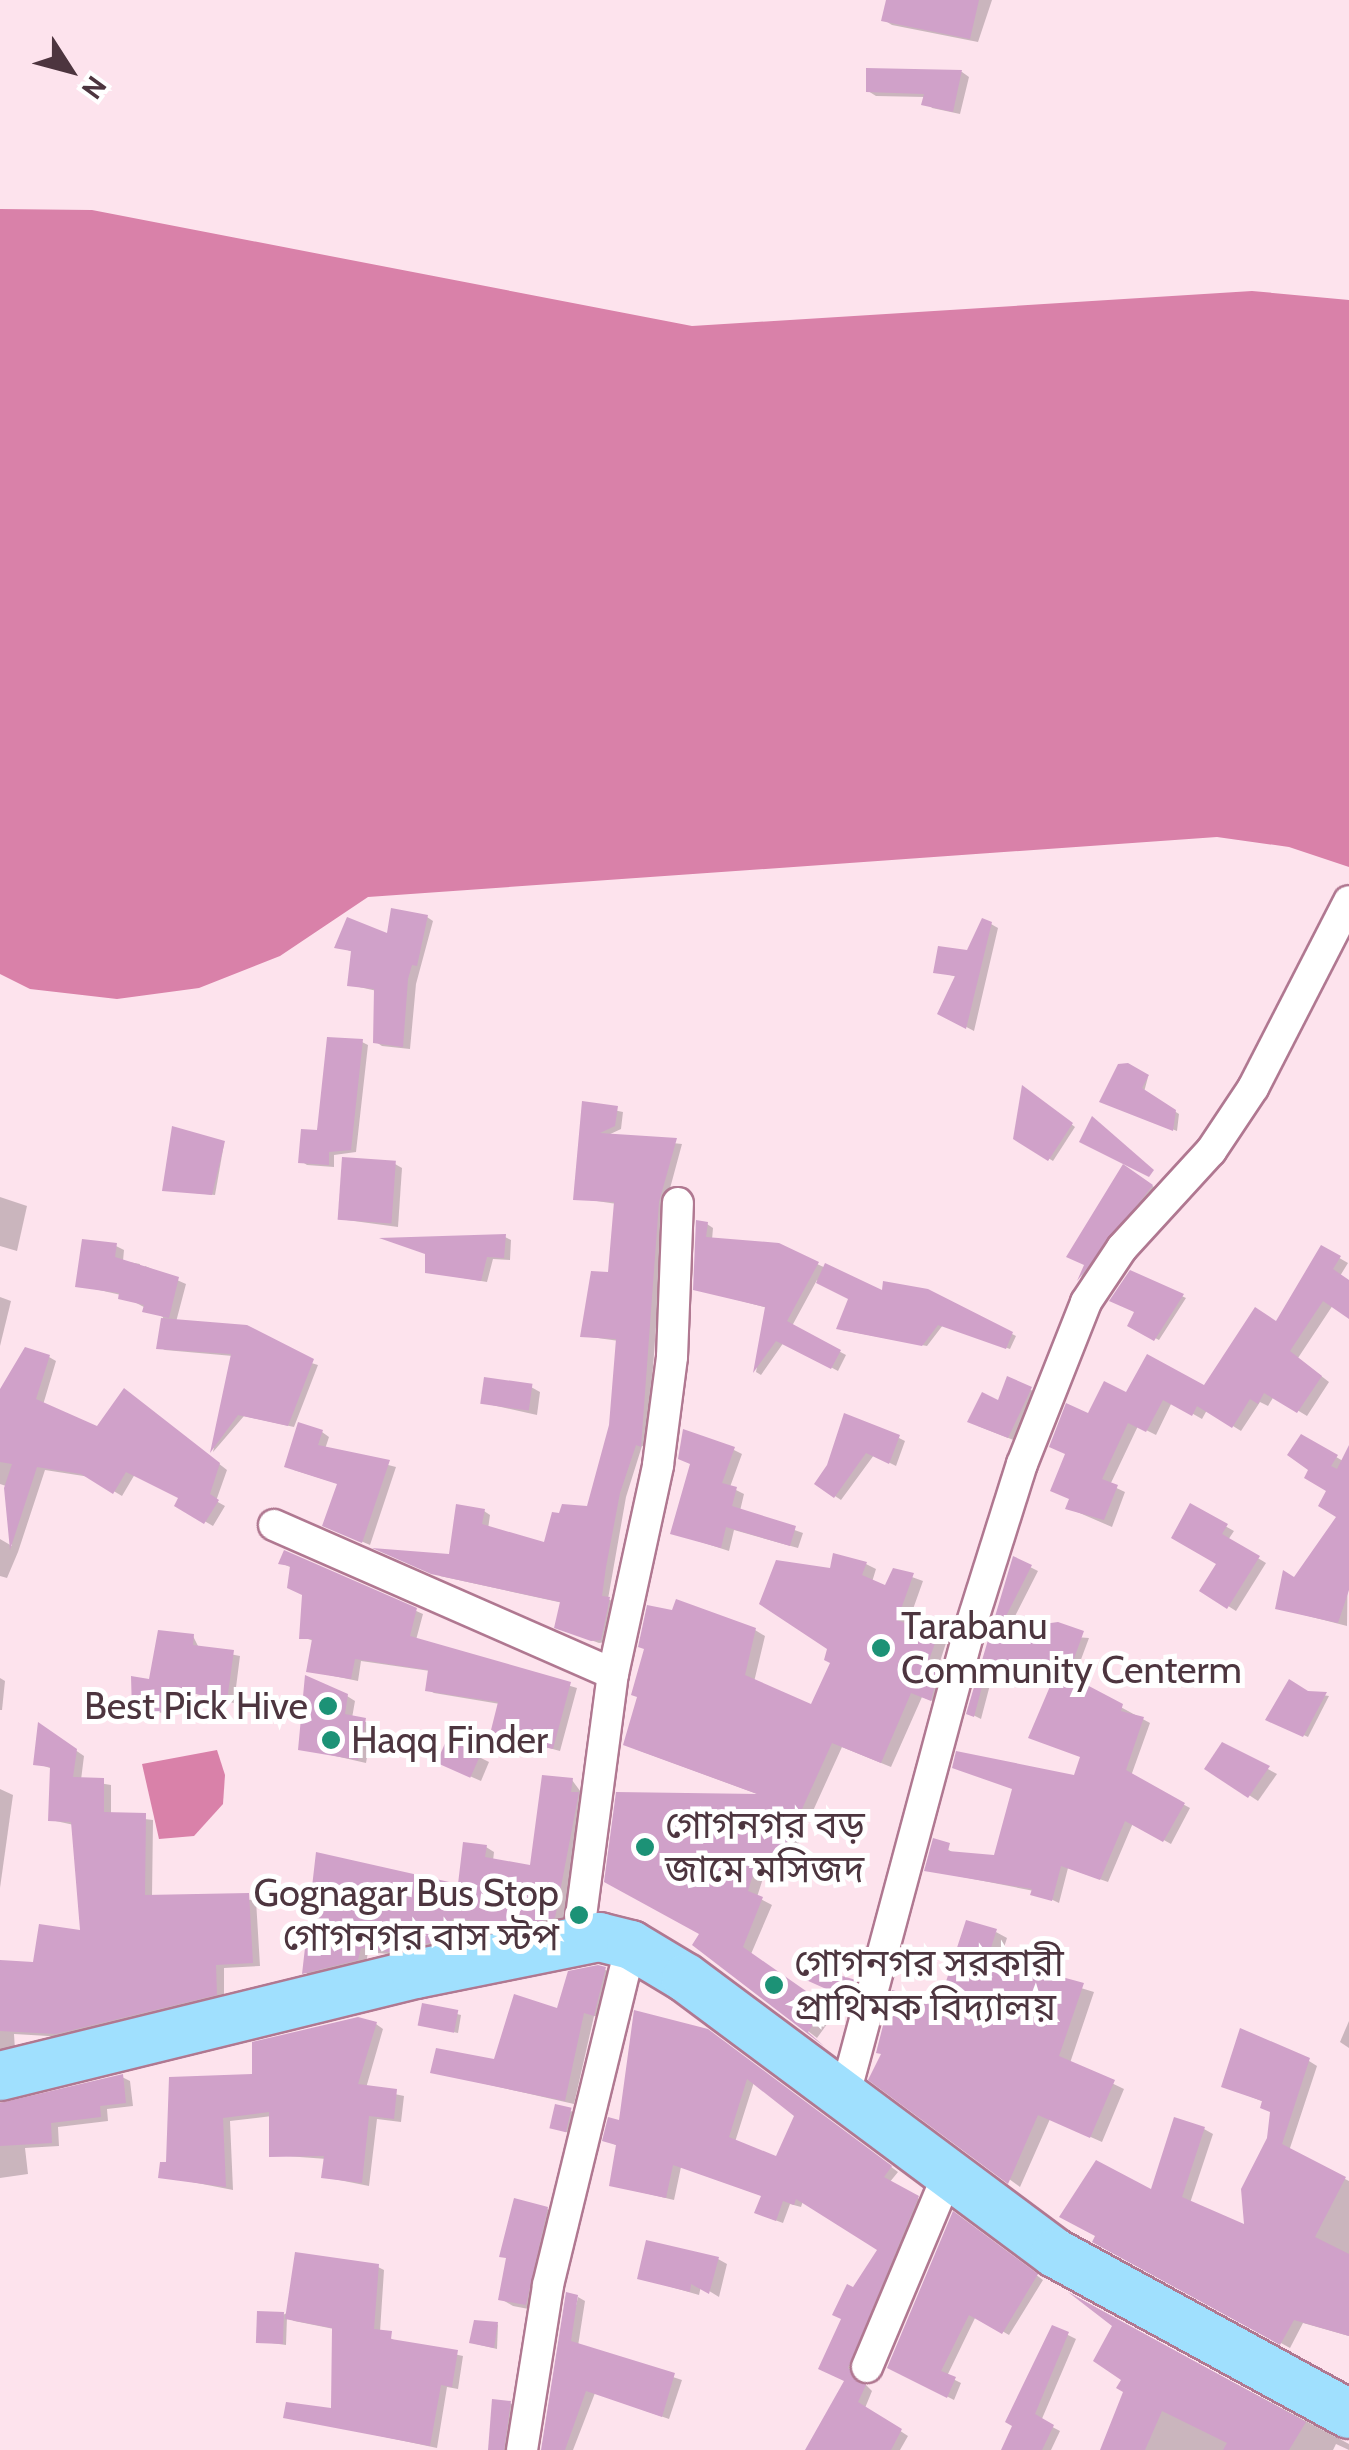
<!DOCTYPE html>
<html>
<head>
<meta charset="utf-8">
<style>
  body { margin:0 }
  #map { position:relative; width:1349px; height:2450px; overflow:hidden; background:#fde3ed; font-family:Cabin,"Noto Sans Bengali",sans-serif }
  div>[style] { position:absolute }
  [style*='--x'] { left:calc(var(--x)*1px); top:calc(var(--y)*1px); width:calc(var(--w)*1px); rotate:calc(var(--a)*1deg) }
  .water>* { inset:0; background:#d981a9 }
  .shadow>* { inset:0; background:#0003 }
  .building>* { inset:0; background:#d0a1c9; transform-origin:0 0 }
  .roads { filter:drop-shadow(2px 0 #b07891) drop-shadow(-2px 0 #b07891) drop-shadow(0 2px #b07891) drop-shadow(0 -2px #b07891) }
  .minor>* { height:30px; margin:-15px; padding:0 15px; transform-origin:15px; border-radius:15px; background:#fff }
  .primary>* { height:48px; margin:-24px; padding:0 24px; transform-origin:24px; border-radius:24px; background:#a0e0fe }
  .dots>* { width:28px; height:28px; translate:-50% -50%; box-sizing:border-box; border:5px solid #fff; border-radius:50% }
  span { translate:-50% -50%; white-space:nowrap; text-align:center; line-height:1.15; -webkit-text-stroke:10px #fff; paint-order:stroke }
  .poi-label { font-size:38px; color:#4d353f }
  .left { translate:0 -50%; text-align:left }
  .right { translate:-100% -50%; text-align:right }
  .north { position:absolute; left:20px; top:20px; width:100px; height:100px; -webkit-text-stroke:8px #fff; paint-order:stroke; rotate:126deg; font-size:28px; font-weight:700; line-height:40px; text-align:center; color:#4d353f }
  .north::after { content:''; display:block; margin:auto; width:35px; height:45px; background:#4d353f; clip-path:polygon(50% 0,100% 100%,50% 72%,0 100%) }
</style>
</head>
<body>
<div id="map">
  <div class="water">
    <div style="clip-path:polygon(0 209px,92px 210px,692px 326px,1252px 291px,1349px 300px,1349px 867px,1289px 847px,1217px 837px,368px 897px,280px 956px,199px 988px,117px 999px,30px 989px,0 974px)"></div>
    <div style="clip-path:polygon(217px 1750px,225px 1775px,223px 1804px,194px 1836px,159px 1839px,142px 1764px)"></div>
  </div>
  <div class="shadow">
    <div style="clip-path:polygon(888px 0,992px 0,978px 42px,892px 25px,884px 20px)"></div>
    <div style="clip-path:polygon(869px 70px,962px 72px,969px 77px,960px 114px,932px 108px,925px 97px,876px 96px,868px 91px)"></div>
    <div style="clip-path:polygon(427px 917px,433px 921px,416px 984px,410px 1049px,382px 1046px,376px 1042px,377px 991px,350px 985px,353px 952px,337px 946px,389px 936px)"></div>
    <div style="clip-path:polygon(991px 924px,998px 928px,974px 1031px,940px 1013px,957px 977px,936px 971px,968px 953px)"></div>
    <div style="clip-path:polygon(362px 1042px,368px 1045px,356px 1152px,334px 1155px,334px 1167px,307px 1165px,301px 1161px)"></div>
    <div style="clip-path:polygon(1148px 1077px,1144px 1092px,1179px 1114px,1177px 1131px,1106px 1103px)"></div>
    <div style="clip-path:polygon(1024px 1089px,1075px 1127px,1053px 1161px,1016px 1138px)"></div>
    <div style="clip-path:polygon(584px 1104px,623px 1112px,621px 1129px,606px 1136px,682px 1144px,665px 1207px,647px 1448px,642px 1446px,626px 1497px,608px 1599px,616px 1603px,607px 1642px,599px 1643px,563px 1630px,563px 1603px,440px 1576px,484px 1511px,490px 1515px,488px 1529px,546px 1545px,589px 1509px,612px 1425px,619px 1341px,583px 1336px,611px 1275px,617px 1204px,576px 1198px)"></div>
    <div style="clip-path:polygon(224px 1144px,215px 1195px,165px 1190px)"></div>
    <div style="clip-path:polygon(395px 1164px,402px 1168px,398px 1227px,339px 1219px)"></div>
    <div style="clip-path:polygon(1124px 1167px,1157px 1189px,1084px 1282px,1080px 1280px)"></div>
    <div style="clip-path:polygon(0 1197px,27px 1206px,17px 1251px,0 1246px)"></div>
    <div style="clip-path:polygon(707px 1224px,713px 1228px,712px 1240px,817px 1264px,883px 1294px,928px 1292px,1016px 1336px,1010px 1349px,943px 1325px,927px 1346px,842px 1330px,852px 1298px,817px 1280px,792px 1326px,846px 1355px,838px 1371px,784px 1342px,761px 1375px,756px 1372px,768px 1308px,696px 1289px)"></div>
    <div style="clip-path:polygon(505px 1237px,511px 1240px,510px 1260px,493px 1259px,487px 1282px,428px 1272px)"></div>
    <div style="clip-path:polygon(116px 1246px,124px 1250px,123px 1261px,140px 1264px,137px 1280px,145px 1266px,186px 1284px,176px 1322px,318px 1365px,294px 1427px,244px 1416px,213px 1452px,233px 1356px,165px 1350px,159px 1347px,163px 1317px,121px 1295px,77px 1285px)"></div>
    <div style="clip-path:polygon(1322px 1248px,1348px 1263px,1340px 1276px,1349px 1282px,1349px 1316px,1333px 1305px,1298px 1358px,1329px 1382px,1307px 1416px,1274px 1396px,1268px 1406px,1260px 1402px,1241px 1431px,1207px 1410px,1202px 1419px,1172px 1402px,1156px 1435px,1138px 1426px,1110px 1485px,1125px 1492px,1112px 1527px,1068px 1508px,1089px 1417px,1127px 1395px,1205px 1388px,1278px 1324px)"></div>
    <div style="clip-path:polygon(1131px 1273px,1186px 1298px,1159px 1340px,1130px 1325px,1138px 1311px)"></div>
    <div style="clip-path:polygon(0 1297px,11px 1301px,0 1346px)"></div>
    <div style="clip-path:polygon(49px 1357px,56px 1361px,43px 1405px,98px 1430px,132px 1396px,227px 1470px,216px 1501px,225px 1506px,213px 1526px,177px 1505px,182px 1498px,135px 1474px,122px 1496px,90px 1477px,45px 1470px,18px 1552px,7px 1578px,0 1576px,0 1539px,12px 1546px,6px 1486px,0 1484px,0 1393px)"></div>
    <div style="clip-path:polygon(1009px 1379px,1039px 1394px,1016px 1441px,978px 1426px,1000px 1404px)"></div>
    <div style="clip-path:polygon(531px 1387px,540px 1392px,537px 1415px,483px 1403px)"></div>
    <div style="clip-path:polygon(322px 1432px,329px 1437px,325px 1449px,396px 1467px,370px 1545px,333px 1529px,339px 1484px,294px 1470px)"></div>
    <div style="clip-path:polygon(1302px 1437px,1343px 1461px,1349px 1478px,1347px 1626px,1277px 1608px,1339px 1516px)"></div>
    <div style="clip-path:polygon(899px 1438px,905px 1441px,896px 1466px,874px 1455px,841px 1500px,817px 1484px,830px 1466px)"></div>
    <div style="clip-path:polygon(734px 1450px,742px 1454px,730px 1487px,744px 1494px,740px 1511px,803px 1533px,798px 1548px,734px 1530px,729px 1551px,673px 1533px,692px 1464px)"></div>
    <div style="clip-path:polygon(1191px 1507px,1234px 1531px,1228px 1540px,1266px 1563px,1236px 1611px,1203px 1590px,1220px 1563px)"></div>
    <div style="clip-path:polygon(285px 1553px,423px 1614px,416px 1640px,577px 1688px,560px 1751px,493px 1733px,500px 1704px,434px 1693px,427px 1689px,430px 1671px,361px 1661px,358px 1681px,309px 1671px,314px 1641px,302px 1637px,304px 1594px,292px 1568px,281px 1563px)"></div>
    <div style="clip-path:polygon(1014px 1559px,1038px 1571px,1007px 1632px,1089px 1638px,1073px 1681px,1150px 1723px,1131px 1776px,1190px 1808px,1171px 1844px,1133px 1823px,1108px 1882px,1068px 1868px,1059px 1903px,1034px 1891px,927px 1870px,935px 1841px,955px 1854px,996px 1858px,1076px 1778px,1082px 1757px,1057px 1678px,996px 1662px,981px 1719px,969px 1713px)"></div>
    <div style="clip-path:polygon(866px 1564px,876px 1569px,872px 1582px,886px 1588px,895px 1571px,923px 1581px,907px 1626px,946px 1643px,936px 1674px,947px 1681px,941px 1704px,922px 1697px,891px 1767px,842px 1747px,783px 1877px,765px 1872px,757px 1897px,772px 1905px,751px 1954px,835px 2013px,817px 2038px,695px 1944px,763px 1796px,635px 1749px,755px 1630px,765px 1636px,754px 1682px,812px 1708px,832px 1662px,831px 1571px)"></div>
    <div style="clip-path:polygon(193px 1636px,199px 1648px,240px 1656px,234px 1703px,196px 1694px,179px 1698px,179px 1714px,134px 1711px)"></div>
    <div style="clip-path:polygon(0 1678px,5px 1681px,2px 1710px,0 1710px)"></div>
    <div style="clip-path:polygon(1307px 1693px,1329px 1696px,1308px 1737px,1269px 1719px)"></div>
    <div style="clip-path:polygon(347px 1696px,355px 1701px,352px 1718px,373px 1724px,366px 1763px,300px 1748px)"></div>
    <div style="clip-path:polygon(40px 1726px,84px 1756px,81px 1780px,111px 1785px,111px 1815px,153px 1820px,152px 1897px,256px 1900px,260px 1966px,224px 1968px,224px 1998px,65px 2037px,14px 2034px,15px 2050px,0 2055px,0 1963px,36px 1965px,82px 1933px,74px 1825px,51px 1820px,53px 1769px,35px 1763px)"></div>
    <div style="clip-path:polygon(449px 1742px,489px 1762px,481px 1781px,449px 1767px)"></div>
    <div style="clip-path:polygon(1223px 1745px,1277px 1774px,1258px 1801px,1208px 1768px)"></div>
    <div style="clip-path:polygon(572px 1780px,586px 1799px,563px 1921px,536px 1927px,460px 1922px,456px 1943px,399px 1955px,368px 1952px,366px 1964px,312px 1977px,305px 1972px,460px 1887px,486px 1847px,494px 1852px,493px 1861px,532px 1868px)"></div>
    <div style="clip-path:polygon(0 1789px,13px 1795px,0 1888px)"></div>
    <div style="clip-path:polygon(996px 1932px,1007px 1938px,999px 1963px,1094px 1992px,1070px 2063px,1124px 2089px,1102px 2142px,1050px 2119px,1020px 2187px,871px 2079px,941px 2006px)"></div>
    <div style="clip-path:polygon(606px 1970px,614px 1975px,604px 2019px,594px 2016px,574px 2104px,433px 2072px,496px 2062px,559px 2011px,570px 1974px)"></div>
    <div style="clip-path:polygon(855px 1982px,864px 1987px,860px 2003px,818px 1984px)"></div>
    <div style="clip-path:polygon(424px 2006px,461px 2015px,458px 2033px,424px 2026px)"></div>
    <div style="clip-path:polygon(1349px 2021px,1349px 2048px,1340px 2042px)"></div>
    <div style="clip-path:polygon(376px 2024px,383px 2029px,366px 2088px,404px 2096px,401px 2122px,377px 2119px,369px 2186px,324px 2177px,327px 2159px,272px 2155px,272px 2116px,230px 2121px,233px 2190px,161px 2176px,254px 2076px)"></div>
    <div style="clip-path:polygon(evenodd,716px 2036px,898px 2172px,889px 2183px,925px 2202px,855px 2374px,872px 2391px,865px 2408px,908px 2436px,900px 2450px,808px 2450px,847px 2380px,854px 2290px,881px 2249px,803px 2201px,801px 2207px,790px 2204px,783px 2223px,764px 2216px,763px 2196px,681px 2167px,674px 2200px,611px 2185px,618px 2146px,605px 2140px,716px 2036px,754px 2082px,797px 2115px,778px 2160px,735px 2142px,754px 2082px)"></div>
    <div style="clip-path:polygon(1309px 2061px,1317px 2066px,1289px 2151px,1349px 2181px,1349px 2336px,1303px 2323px,1290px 2348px,1096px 2241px,1152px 2193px,1204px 2129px,1213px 2134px,1190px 2203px,1247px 2228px,1273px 2113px,1264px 2102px,1224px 2086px)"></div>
    <div style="clip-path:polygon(122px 2077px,130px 2081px,133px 2106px,107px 2109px,108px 2121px,58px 2127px,59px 2146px,25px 2148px,28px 2174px,0 2178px,0 2104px)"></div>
    <div style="clip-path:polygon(571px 2111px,580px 2116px,575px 2135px,552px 2127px)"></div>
    <div style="clip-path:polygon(547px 2209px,560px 2216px,539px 2311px,513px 2306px,501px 2299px)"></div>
    <div style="clip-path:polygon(960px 2218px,1043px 2280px,1009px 2335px,976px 2316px,947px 2376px,961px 2383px,954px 2400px,890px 2367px)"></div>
    <div style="clip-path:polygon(718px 2259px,727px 2264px,719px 2297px,701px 2286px,699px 2295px,640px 2278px)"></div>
    <div style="clip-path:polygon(378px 2267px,384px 2270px,380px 2332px,397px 2342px,463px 2356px,458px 2389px,447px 2387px,437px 2448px,286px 2416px,333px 2410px,334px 2329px,294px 2321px,287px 2317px,286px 2345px,257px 2341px,283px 2315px)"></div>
    <div style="clip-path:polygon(578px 2297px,585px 2301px,578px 2346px,682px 2380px,669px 2419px,595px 2393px,573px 2450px,542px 2450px)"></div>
    <div style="clip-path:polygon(1091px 2307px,1349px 2444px,1349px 2450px,1336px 2444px,1333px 2450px,1102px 2450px,1126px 2391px,1115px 2326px)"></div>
    <div style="clip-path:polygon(498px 2324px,497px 2349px,476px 2344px)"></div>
    <div style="clip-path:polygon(1054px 2328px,1076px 2339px,1041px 2421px,1060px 2431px,1051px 2450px,1004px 2450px)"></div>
    <div style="clip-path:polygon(510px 2403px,517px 2407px,511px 2450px,490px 2450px)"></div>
  </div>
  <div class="building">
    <div style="clip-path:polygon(886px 0,979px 0,970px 39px,881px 21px)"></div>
    <div style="clip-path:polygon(866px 68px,962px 70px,953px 112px,921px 105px,924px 94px,866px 92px)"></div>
    <div style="clip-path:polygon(391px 908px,428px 915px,417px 966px,412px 965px,408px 979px,403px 1047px,373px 1043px,374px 989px,347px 986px,351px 951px,334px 948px,347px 917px,387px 933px)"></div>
    <div style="clip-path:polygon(982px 918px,992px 922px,966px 1029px,937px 1014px,955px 976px,933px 973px,938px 946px,967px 950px)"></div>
    <div style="clip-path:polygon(327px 1037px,363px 1039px,351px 1150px,329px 1152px,329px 1165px,298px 1163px,301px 1129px,317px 1130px)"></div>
    <div style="clip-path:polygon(1128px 1063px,1149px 1075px,1142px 1088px,1176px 1110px,1173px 1131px,1099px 1102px,1118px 1064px)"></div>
    <div style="clip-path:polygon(1022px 1085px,1073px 1123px,1048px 1161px,1013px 1139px)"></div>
    <div style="clip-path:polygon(582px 1101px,618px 1106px,615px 1126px,600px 1133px,677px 1138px,659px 1202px,641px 1447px,636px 1445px,620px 1493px,606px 1567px,602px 1596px,610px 1597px,601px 1640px,591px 1641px,554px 1628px,560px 1602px,431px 1574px,372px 1548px,449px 1554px,456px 1504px,485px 1509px,482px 1524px,544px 1542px,552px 1512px,559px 1513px,562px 1504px,587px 1506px,609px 1425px,616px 1339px,580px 1337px,591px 1271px,608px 1272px,614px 1202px,573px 1200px)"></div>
    <div style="clip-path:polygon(1092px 1116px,1154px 1170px,1149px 1177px,1079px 1142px)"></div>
    <div style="clip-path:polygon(172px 1126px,225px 1141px,212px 1195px,162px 1191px)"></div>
    <div style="left:342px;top:1157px;width:54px;height:63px;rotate:4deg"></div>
    <div style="clip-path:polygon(1123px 1164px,1153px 1185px,1077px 1281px,1084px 1265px,1066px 1257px)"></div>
    <div style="clip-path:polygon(696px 1220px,708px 1222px,706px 1237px,779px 1243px,819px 1262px,787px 1321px,841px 1350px,831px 1369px,776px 1341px,753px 1373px,765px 1307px,693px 1290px)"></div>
    <div style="clip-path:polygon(506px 1234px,504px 1258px,487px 1257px,481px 1281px,425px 1273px,425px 1254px,379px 1238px)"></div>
    <div style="clip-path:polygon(82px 1239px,117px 1243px,115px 1257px,179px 1277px,169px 1318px,142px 1312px,144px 1305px,118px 1299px,119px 1293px,75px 1287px)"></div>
    <div style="clip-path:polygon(1321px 1245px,1341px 1256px,1333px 1269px,1349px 1280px,1349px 1319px,1323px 1301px,1290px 1351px,1322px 1376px,1297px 1413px,1264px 1393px,1258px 1404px,1250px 1399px,1232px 1428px,1197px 1406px,1192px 1416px,1163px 1400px,1146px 1432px,1128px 1423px,1102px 1479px,1118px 1485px,1104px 1520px,1065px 1509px,1069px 1499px,1050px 1491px,1065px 1454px,1049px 1447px,1066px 1403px,1088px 1413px,1104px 1381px,1126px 1392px,1147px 1354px,1204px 1385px,1255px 1307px,1276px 1321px)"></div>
    <div style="clip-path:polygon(825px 1263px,882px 1290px,883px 1281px,928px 1289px,1013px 1332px,1006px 1349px,938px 1325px,922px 1346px,836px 1329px,848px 1299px,816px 1283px)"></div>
    <div style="clip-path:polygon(1130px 1270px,1184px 1294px,1154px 1341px,1127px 1326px,1134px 1312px,1109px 1301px)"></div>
    <div style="clip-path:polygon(161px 1318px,247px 1325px,314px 1359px,288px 1426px,238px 1415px,210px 1453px,231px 1354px,156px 1349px)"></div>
    <div style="clip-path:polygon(25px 1347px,50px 1355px,36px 1399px,97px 1426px,124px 1388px,220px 1463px,210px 1494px,219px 1500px,204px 1524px,174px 1506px,178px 1498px,126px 1472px,113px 1494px,81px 1474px,37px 1467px,10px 1550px,4px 1488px,12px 1464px,0 1462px,0 1389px)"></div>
    <div style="clip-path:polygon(1007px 1376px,1032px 1387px,1008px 1438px,967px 1422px,982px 1392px,998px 1400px)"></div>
    <div style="left:484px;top:1377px;width:49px;height:27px;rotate:8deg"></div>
    <div style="clip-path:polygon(844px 1413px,900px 1435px,889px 1464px,866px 1453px,834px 1498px,814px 1484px,827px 1465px)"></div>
    <div style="clip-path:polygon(298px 1422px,323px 1430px,318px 1445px,390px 1460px,362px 1543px,322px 1526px,337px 1484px,284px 1467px)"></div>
    <div style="clip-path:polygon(683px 1429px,735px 1447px,722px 1483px,737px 1487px,732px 1506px,796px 1526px,790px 1546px,726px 1527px,721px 1548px,670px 1534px,690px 1464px,678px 1459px)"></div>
    <div style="clip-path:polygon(1301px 1434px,1338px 1455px,1331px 1466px,1337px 1469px,1349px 1445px,1349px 1590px,1338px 1623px,1275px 1609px,1283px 1570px,1294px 1577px,1336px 1517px,1318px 1506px,1326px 1491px,1304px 1478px,1308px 1470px,1287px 1455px)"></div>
    <div style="clip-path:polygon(1190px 1503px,1228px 1524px,1222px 1534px,1260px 1556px,1227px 1609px,1199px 1591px,1216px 1564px,1171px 1538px)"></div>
    <div style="clip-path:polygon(284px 1550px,417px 1608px,410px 1636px,571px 1682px,553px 1749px,490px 1734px,498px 1702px,425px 1691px,428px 1670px,355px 1659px,351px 1679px,306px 1672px,312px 1639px,299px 1639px,302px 1595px,287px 1588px,290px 1566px,278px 1564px)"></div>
    <div style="clip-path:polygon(833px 1553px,867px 1562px,862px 1575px,885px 1585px,893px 1568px,914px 1573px,897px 1620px,938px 1635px,926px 1668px,938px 1673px,931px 1701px,911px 1693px,881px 1763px,832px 1743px,773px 1873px,755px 1868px,748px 1891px,763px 1897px,743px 1947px,826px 2005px,808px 2032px,825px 2047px,692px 1945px,699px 1934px,604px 1882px,616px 1792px,757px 1794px,623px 1745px,637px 1697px,631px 1695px,644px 1649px,638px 1647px,647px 1605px,672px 1610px,676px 1599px,756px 1628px,745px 1675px,811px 1704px,830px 1663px,824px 1660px,827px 1649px,759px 1604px,776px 1560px,830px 1568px)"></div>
    <div style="clip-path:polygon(1013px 1556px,1032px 1565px,999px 1630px,1058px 1622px,1084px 1631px,1068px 1675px,1123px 1704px,1121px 1711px,1144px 1717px,1126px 1770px,1185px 1803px,1163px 1842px,1125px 1821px,1100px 1880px,1061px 1866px,1052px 1901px,1030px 1895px,1032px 1889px,924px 1871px,933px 1838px,950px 1843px,948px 1851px,994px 1855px,1012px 1789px,952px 1768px,956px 1751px,1074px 1775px,1080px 1757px,1028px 1738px,1054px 1677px,989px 1660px,974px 1717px,966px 1714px)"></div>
    <div style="clip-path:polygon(158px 1630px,194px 1634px,193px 1645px,234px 1650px,227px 1701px,188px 1692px,173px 1695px,173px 1712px,132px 1712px,131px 1676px,149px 1679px)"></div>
    <div style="clip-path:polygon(305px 1675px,348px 1694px,345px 1714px,366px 1718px,358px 1760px,298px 1750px)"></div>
    <div style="clip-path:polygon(1289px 1679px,1308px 1691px,1327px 1692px,1303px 1737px,1265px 1720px)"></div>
    <div style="clip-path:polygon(38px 1722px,77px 1749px,73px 1777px,104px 1778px,104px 1812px,146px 1813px,145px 1895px,249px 1893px,253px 1963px,216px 1965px,217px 1995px,56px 2034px,0 2031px,0 1960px,33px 1962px,39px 1924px,80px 1930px,71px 1822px,48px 1821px,50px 1767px,33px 1765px)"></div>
    <div style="left:447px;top:1739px;width:37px;height:26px;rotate:24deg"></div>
    <div style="clip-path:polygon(1222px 1742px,1270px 1766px,1248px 1798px,1204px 1769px)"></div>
    <div style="clip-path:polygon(542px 1775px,573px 1778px,571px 1792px,579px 1792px,555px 1918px,526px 1924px,452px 1919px,448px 1939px,389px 1952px,361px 1948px,358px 1960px,302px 1974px,316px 1852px,458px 1884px,463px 1842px,487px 1845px,485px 1857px,530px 1865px)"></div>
    <div style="clip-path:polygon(966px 1920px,997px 1929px,988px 1957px,1084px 1983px,1059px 2056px,1115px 2080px,1090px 2138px,1038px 2115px,1008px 2184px,868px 2080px,881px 2054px,876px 2053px,892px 1990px,939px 2003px)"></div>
    <div style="clip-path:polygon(598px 1965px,606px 1967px,594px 2016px,584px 2013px,565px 2101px,430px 2073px,436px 2048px,494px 2059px,514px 1994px,557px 2008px,568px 1971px)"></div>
    <div style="clip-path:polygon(811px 1967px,856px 1980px,851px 2000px,806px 1980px)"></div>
    <div style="left:422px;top:2003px;width:37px;height:23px;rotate:11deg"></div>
    <div style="clip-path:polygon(evenodd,634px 2010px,708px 2029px,892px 2166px,884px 2177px,919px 2196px,848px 2368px,866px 2385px,858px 2402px,902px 2429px,891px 2450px,805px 2450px,844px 2381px,818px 2369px,841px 2319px,832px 2315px,847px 2284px,853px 2287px,877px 2250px,796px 2199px,794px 2205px,783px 2201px,776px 2221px,754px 2213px,761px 2196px,673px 2165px,666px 2198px,609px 2186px,616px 2145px,602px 2141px,608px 2117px,619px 2120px,634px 2010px,747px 2079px,794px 2116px,776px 2156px,729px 2137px,747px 2079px)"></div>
    <div style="clip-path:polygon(358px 2017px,377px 2022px,358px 2084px,397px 2089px,394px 2119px,369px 2116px,362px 2183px,321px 2178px,324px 2156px,269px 2157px,269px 2112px,223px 2118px,226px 2187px,158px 2178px,160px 2162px,166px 2162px,169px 2077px,252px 2074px,252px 2042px)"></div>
    <div style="clip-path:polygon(1240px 2028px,1310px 2058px,1282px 2144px,1346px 2177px,1315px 2237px,1349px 2254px,1349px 2336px,1294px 2320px,1280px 2345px,1092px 2242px,1095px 2236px,1059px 2217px,1096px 2160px,1151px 2189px,1174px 2117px,1205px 2127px,1182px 2197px,1244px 2224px,1241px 2189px,1267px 2138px,1270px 2112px,1260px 2108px,1262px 2101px,1221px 2087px)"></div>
    <div style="clip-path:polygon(123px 2074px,126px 2103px,100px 2106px,101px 2117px,51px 2123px,52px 2143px,0 2146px,0 2103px)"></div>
    <div style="left:555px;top:2104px;width:17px;height:25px;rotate:13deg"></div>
    <div style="clip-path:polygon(514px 2198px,548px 2207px,526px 2305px,498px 2300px,506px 2258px,499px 2257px)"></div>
    <div style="clip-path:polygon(953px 2211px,1038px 2274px,1002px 2334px,969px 2315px,941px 2371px,956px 2377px,947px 2398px,887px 2368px)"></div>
    <div style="clip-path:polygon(646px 2240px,719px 2257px,709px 2294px,691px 2284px,690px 2292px,637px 2279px)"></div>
    <div style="clip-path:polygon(295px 2252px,379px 2264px,374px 2329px,392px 2331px,391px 2339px,458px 2350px,452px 2387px,441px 2385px,430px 2446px,283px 2418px,286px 2402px,331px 2408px,332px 2328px,285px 2319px)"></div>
    <div style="clip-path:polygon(566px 2292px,578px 2295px,571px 2341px,675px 2373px,662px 2417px,586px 2391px,565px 2450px,541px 2450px)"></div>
    <div style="clip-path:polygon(1068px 2292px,1306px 2422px,1289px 2450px,1223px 2450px,1227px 2443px,1162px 2411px,1145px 2450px,1100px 2450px,1123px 2392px,1116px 2388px,1121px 2380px,1093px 2361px,1112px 2326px)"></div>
    <div style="left:257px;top:2311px;width:27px;height:32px;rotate:2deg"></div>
    <div style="clip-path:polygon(474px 2320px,498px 2322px,494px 2348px,469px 2343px)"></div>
    <div style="clip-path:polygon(1052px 2325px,1069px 2332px,1035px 2414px,1054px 2425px,1042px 2450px,1001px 2450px,1012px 2426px,1005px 2422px)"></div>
    <div style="clip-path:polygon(492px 2399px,511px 2401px,504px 2450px,488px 2450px)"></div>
  </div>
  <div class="roads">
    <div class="minor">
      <div style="--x:274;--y:1525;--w:370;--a:23.7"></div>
      <div style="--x:578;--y:1939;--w:267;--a:-82.5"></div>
      <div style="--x:613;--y:1674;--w:214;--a:-77.8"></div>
      <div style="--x:658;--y:1465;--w:109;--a:-82.6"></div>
      <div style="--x:672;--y:1357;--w:154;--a:-87.8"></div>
      <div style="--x:845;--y:2094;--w:475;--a:-75"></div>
      <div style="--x:968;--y:1635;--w:179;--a:-72.5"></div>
      <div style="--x:1022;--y:1464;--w:174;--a:-68.4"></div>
      <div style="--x:1086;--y:1302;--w:65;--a:-56.3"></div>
      <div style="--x:1122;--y:1248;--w:132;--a:-47.5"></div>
      <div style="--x:1211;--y:1151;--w:76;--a:-56.3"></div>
      <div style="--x:1253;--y:1088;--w:210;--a:-62.8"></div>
      <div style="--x:867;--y:2367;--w:214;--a:-67.2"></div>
      <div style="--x:522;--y:2450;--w:167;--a:-81"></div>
      <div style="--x:548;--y:2285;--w:350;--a:-76.3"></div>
    </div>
    <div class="primary">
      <div style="--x:0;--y:2076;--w:428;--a:-13.8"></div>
      <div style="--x:416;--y:1974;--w:187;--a:-11.4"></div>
      <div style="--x:599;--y:1937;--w:33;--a:14"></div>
      <div style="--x:631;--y:1945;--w:64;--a:31"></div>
      <div style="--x:686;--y:1978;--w:460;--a:36.7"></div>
      <div style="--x:1055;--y:2253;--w:335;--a:28.7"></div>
    </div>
  </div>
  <div class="dots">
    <div style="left:881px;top:1648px;background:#1c9276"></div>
    <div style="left:328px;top:1706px;background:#1c9276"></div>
    <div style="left:331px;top:1740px;background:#1c9276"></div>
    <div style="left:645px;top:1847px;background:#1c9276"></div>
    <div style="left:579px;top:1915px;background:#1c9276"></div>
    <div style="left:774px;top:1985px;background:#1c9276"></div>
  </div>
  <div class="poi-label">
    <span class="left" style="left:901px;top:1648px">Tarabanu<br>Community Centerm</span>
    <span class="right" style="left:308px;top:1706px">Best Pick Hive</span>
    <span class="left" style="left:351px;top:1740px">Haqq Finder</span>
    <span class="left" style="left:665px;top:1847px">গোগনগর বড়<br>জামে মসিজদ</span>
    <span class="right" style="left:559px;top:1915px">Gognagar Bus Stop<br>গোগনগর বাস স্টপ</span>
    <span class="left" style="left:794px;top:1985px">গোগনগর সরকারী<br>প্রাথিমক বিদ্যালয়</span>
  </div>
  <div class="north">N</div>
</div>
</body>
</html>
